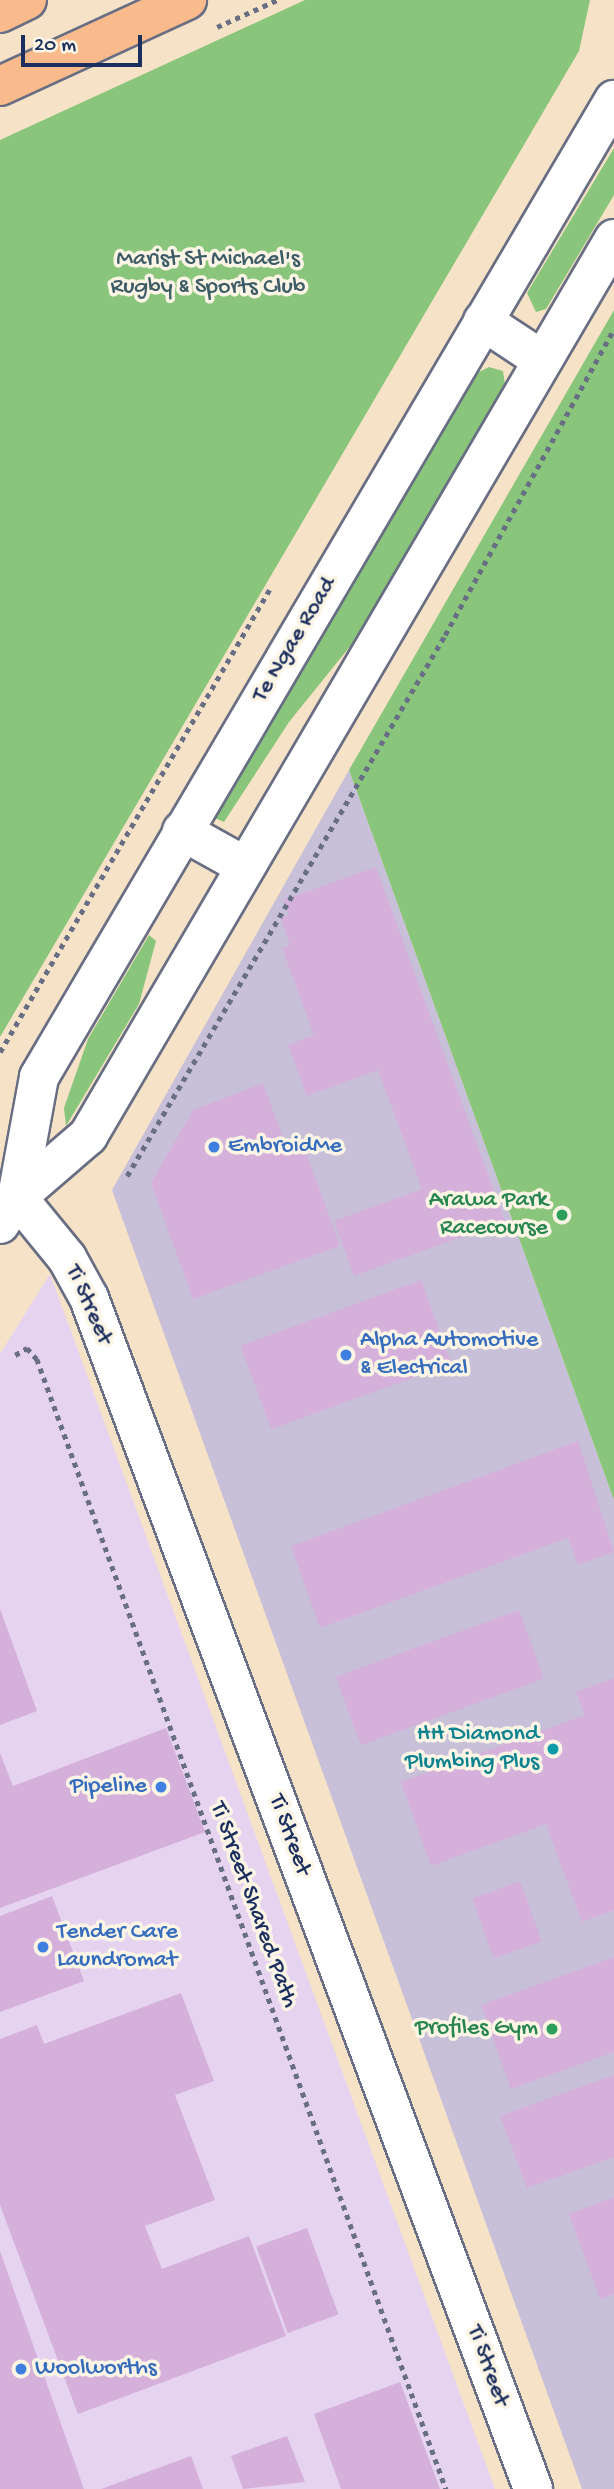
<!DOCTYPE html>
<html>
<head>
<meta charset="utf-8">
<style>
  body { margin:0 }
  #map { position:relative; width:614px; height:2489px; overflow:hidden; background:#f6e2c7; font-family:"Gochi Hand",sans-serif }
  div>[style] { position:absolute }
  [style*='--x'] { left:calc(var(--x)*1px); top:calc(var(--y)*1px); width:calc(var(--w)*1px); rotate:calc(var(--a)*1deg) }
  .built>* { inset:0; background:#e5d3f0 }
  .industrial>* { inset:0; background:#c7c0d8 }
  .green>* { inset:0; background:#89c57b }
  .building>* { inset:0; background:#d4b0db; transform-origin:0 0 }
  .path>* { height:4.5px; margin-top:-2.25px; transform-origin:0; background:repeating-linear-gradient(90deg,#686e83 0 5px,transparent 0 10px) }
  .roads { filter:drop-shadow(2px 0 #686e83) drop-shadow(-2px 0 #686e83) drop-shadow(0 2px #686e83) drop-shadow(0 -2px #686e83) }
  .minor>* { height:38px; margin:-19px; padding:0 19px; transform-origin:19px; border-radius:19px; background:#fff }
  .major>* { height:38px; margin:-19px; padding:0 19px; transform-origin:19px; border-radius:19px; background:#fabb8c }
  .dots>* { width:19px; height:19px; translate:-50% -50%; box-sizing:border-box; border:4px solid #fcf5e5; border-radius:50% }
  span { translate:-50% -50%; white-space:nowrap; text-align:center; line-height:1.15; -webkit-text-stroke:7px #fcf5e5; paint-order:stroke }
  .park-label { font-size:24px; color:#3c5c67 }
  .street-label { font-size:24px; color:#1b2f5e }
  .shop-label { font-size:24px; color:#366cbe }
  .left { translate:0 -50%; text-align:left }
  .right { translate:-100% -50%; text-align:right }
  .leisure-label { font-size:24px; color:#27864d }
  .culture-label { font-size:24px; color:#0d838f }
  .scale { position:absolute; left:21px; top:35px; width:121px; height:32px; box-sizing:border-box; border:4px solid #1b2f5e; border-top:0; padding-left:9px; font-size:21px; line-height:24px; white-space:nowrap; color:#1b2f5e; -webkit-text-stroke:5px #fcf5e5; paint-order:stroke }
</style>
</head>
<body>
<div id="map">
  <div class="built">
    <div style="clip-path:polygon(50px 1274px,495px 2489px,0 2489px,0 1354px)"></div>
  </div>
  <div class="industrial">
    <div style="clip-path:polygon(349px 770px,614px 1500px,614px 2489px,582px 2489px,112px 1190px)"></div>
  </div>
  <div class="green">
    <div style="clip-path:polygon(305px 0,590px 0,579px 51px,0 1037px,0 140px)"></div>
    <div style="clip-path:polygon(614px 148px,614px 195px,546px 309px,536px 312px,527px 293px)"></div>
    <div style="clip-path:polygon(614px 310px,614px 1500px,349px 770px)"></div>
    <div style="clip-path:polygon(489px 367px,503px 371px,505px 385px,356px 639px,289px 722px,224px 822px,215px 818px,477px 373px)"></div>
    <div style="clip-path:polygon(149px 935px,156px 941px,139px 1004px,66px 1126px,64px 1108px,88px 1039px)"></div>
  </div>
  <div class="building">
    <div style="clip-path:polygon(376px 867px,505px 1221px,354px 1276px,334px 1221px,422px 1189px,378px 1070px,307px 1096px,288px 1045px,314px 1035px,282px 948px,290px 945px,281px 918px,289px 915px,283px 900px)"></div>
    <div style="clip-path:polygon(263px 1083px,289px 1155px,305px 1149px,340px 1246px,193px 1299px,151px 1183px,193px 1110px)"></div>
    <div style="left:421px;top:1280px;width:89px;height:192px;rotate:70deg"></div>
    <div style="clip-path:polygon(578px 1441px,614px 1552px,578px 1565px,568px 1538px,320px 1628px,291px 1546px)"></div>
    <div style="clip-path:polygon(0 1609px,37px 1711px,0 1725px)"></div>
    <div style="left:519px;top:1610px;width:73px;height:195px;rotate:70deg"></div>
    <div style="clip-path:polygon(614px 1678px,614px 1910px,582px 1922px,546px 1824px,431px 1866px,401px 1782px,585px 1715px,576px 1692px)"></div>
    <div style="clip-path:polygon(166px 1728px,205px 1832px,0 1908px,0 1753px,13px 1786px)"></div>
    <div style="left:520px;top:1881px;width:64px;height:51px;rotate:70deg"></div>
    <div style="clip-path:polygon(52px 1896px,84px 1981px,0 2012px,0 1916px)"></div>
    <div style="clip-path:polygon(614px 1957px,614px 2052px,511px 2089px,481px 2005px)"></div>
    <div style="clip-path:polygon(181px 1993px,214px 2081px,175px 2095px,215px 2200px,145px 2226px,162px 2269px,249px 2236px,286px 2336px,78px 2414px,0 2205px,0 2039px,37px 2025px,44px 2044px)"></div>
    <div style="clip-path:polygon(614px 2075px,614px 2157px,527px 2188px,500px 2116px)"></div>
    <div style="clip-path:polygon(614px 2197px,614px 2294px,600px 2299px,569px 2214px)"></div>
    <div style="left:307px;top:2228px;width:92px;height:54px;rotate:70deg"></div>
    <div style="clip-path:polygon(0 2251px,84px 2489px,0 2489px)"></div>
    <div style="clip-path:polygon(400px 2382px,440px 2489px,341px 2489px,314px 2414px)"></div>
    <div style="clip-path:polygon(287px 2436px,305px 2482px,243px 2489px,231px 2456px)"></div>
    <div style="clip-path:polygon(191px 2456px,203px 2489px,101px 2489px)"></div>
  </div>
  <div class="path">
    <div style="--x:217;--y:27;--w:66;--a:-24.2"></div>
    <div style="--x:0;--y:1052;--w:538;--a:-59.77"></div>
    <div style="--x:127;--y:1176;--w:628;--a:-59.55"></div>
    <div style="--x:445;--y:635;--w:350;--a:-61.1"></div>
    <div style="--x:15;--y:1355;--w:14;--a:-30"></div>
    <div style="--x:27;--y:1348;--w:15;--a:48"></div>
    <div style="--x:37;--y:1359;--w:1202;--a:70.1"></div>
  </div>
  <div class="roads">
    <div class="minor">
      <div style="--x:483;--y:321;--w:71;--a:33.5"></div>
      <div style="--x:182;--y:831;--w:72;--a:29.1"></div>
      <div style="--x:17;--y:1197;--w:79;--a:50.7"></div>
      <div style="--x:67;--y:1258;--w:46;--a:61.2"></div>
      <div style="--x:89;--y:1298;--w:1271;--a:69.55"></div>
      <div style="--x:17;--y:1197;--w:122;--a:-79.6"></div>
      <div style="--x:39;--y:1077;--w:1134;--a:-59.52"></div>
      <div style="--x:0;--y:1224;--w:32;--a:-58"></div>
      <div style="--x:17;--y:1197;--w:94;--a:-40.7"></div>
      <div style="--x:88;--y:1136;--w:1040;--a:-59.61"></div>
    </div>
    <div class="major">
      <div style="--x:0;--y:13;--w:30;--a:-26"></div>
      <div style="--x:0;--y:86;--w:206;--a:-24.7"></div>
    </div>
  </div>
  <div class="dots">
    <div style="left:214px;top:1147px;background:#3f7fe0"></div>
    <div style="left:562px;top:1215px;background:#2e9e5b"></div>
    <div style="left:346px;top:1355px;background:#3f7fe0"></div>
    <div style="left:553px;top:1749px;background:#0f9aa8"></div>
    <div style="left:161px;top:1787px;background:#3f7fe0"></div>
    <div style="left:43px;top:1947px;background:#3f7fe0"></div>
    <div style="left:552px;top:2029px;background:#2e9e5b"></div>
    <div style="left:21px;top:2369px;background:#3f7fe0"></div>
  </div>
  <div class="park-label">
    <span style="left:208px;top:274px">Marist St Michael's<br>Rugby &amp; Sports Club</span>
  </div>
  <div class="street-label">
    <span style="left:295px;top:640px;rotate:-59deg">Te Ngae Road</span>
    <span style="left:88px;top:1305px;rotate:66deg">Ti Street</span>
    <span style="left:289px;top:1835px;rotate:70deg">Ti Street</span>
    <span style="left:253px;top:1905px;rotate:70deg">Ti Street Shared Path</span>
    <span style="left:487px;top:2366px;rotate:70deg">Ti Street</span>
  </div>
  <div class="shop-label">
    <span class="left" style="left:228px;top:1147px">EmbroidMe</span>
    <span class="left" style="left:360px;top:1355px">Alpha Automotive<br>&amp; Electrical</span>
    <span class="right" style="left:147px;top:1787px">Pipeline</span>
    <span class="left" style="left:57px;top:1947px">Tender Care<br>Laundromat</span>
    <span class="left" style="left:35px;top:2369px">Woolworths</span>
  </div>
  <div class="leisure-label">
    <span class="right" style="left:548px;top:1215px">Arawa Park<br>Racecourse</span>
    <span class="right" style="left:538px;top:2029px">Profiles Gym</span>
  </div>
  <div class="culture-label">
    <span class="right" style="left:539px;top:1749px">HH Diamond<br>Plumbing Plus</span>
  </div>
  <div class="scale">20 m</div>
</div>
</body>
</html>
